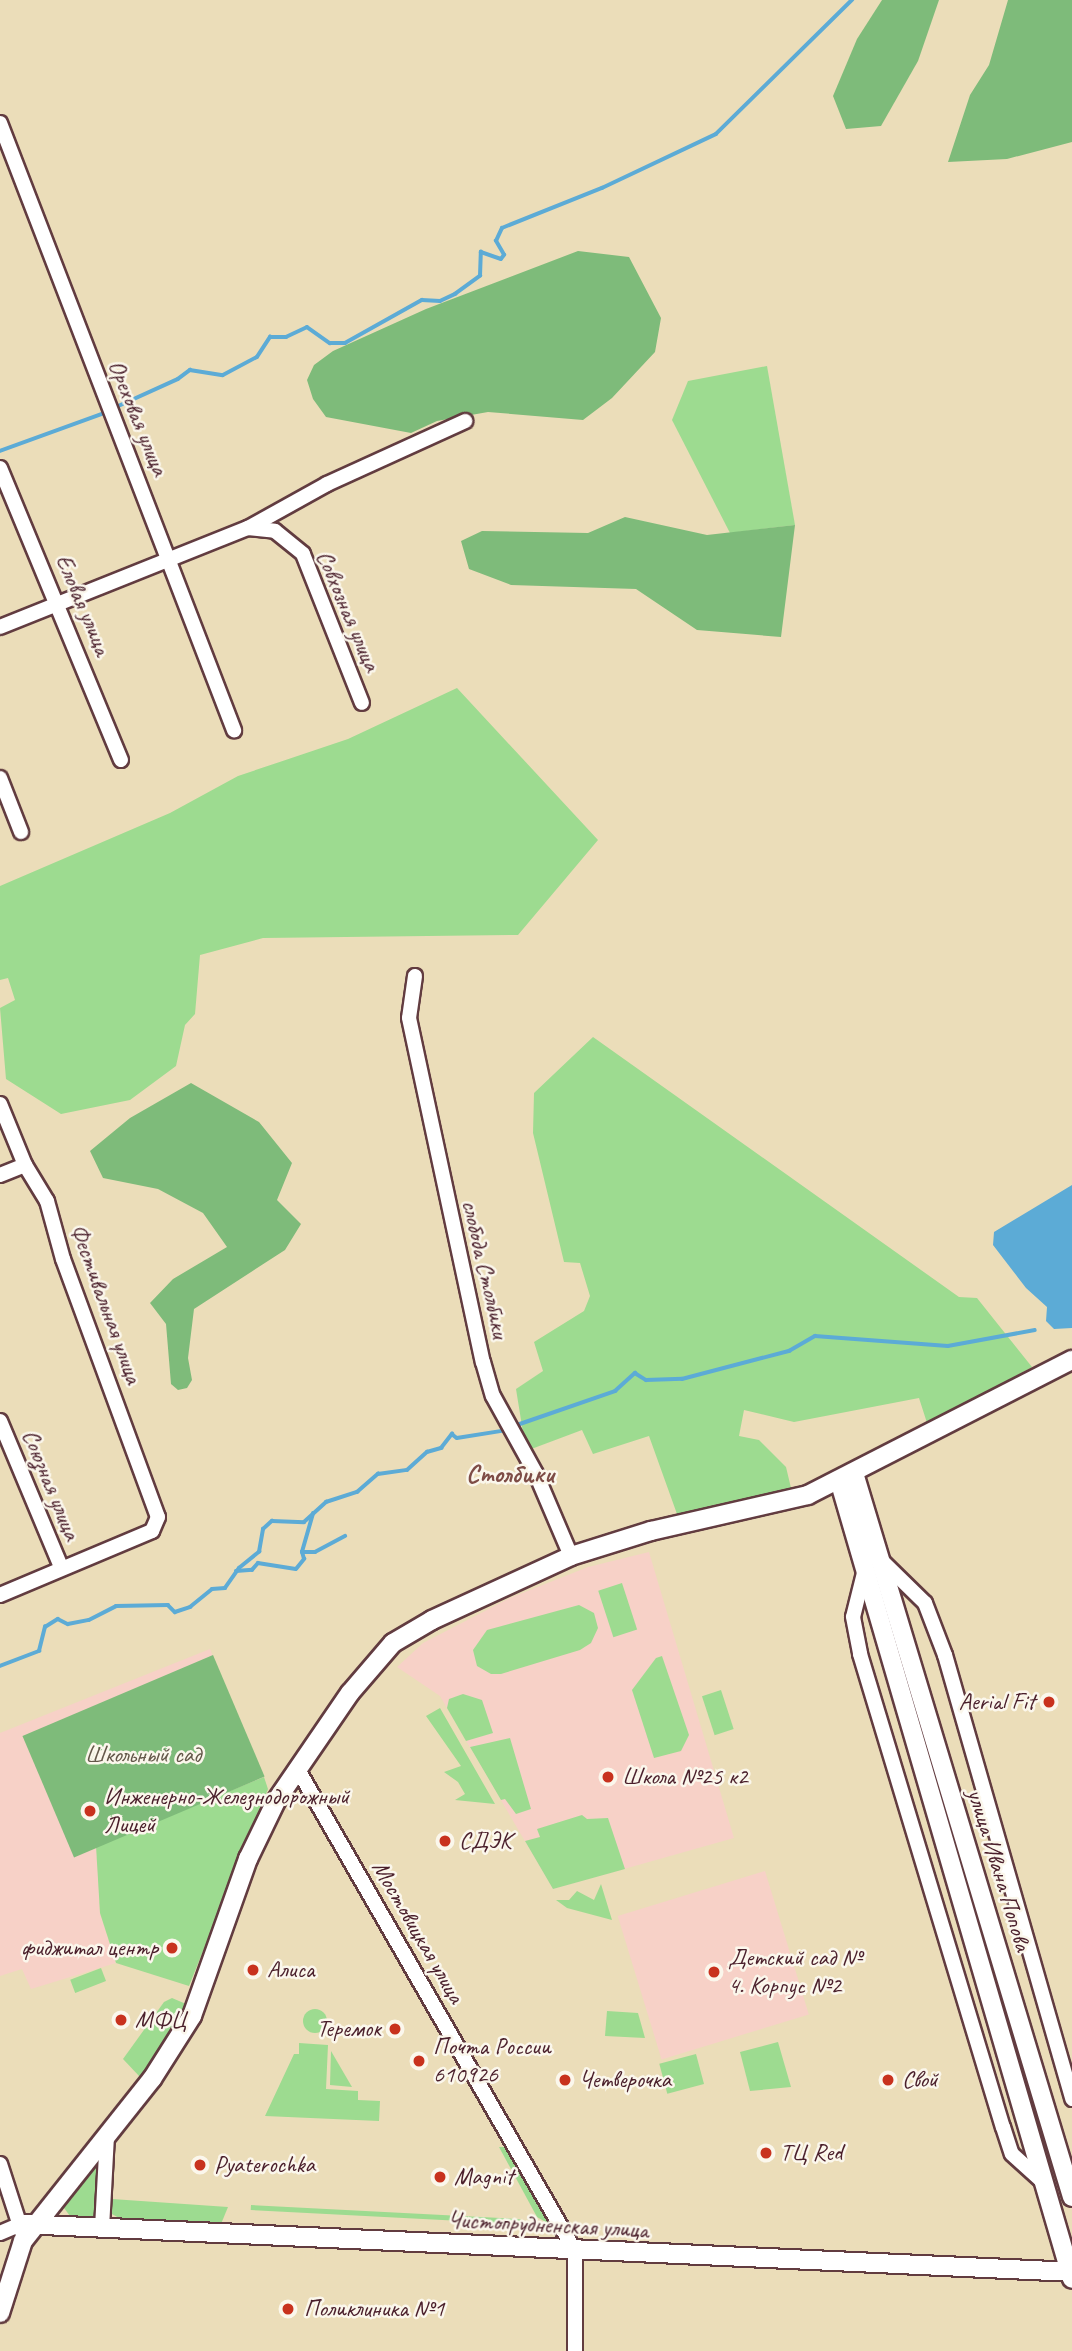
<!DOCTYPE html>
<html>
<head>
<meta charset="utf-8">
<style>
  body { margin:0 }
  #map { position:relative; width:1072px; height:2351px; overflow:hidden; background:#ebddb9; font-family:Caveat,sans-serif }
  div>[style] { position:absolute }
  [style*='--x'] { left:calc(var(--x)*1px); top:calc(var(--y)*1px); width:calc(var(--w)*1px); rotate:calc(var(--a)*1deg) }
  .built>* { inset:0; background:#f7d1c7; transform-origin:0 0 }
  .green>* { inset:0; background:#9ddb90; transform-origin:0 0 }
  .round { border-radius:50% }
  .forest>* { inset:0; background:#7ebb7a; transform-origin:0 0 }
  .water>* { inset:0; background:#5cabd6 }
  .stream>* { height:3.5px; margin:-1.75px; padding:0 1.75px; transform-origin:1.75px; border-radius:1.75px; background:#5cabd6 }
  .roads { filter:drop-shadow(2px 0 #623c40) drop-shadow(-2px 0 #623c40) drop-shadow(0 2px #623c40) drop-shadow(0 -2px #623c40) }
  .minor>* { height:14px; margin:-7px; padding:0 7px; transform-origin:7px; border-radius:7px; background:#fff }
  .major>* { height:18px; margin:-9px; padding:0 9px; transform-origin:9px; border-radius:9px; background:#fff }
  .dots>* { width:19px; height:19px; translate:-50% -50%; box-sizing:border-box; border:4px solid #fbf7ec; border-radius:50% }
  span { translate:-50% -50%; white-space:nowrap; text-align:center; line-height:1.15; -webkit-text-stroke:5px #fbf7ec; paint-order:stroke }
  .street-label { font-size:24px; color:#4a1f2b }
  .poi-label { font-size:24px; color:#4a1f2b }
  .right { translate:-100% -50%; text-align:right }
  .left { translate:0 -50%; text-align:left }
  .park-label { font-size:24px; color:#635749 }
  .neighbourhood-label { font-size:26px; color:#7e4c46; font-weight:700 }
</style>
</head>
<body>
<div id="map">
  <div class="built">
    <div style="clip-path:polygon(649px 1552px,734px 1838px,553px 1889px,440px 1696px,397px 1667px,423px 1643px,510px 1598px,588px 1567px)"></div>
    <div style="clip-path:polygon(210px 1649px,264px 1777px,97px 1846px,100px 1913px,116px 1963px,31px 1989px,22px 1969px,0 1976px,0 1733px)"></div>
    <div style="left:765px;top:1871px;width:150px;height:154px;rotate:73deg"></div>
  </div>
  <div class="green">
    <div style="clip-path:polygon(767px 366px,795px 525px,730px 533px,672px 420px,688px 381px)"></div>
    <div style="clip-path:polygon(457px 688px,598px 840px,518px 935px,263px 938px,200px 955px,195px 1014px,185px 1025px,176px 1066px,130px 1100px,61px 1114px,6px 1079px,0 1008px,15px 1000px,8px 978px,0 980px,0 886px,170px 813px,238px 776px,348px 739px)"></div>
    <div style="clip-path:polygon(593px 1037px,959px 1297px,977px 1298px,1032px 1367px,928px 1426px,919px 1398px,794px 1422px,744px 1410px,739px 1436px,759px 1440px,786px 1467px,791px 1488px,677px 1514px,649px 1436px,593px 1454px,582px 1430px,526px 1451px,516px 1389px,543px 1371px,534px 1342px,584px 1311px,590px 1296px,580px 1263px,564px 1262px,533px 1133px,534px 1093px)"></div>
    <div style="left:622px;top:1583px;width:49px;height:25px;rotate:72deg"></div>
    <div style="clip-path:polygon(579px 1605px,594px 1613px,598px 1628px,591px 1643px,580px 1650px,501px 1674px,491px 1674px,477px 1666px,473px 1650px,487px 1630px)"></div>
    <div style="clip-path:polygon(662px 1656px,689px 1735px,681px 1751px,654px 1758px,632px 1690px,656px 1658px)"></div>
    <div style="left:721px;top:1690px;width:41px;height:20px;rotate:72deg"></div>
    <div style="clip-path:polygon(463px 1694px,482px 1700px,493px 1733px,466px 1741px,447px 1708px,449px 1699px)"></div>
    <div style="clip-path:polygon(440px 1708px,495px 1804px,455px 1800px,465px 1794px,458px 1782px,444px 1772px,461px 1766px,426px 1716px)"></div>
    <div style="clip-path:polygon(510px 1738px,531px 1809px,516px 1814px,505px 1799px,501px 1800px,470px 1747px)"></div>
    <div style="clip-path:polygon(264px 1777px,268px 1789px,189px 1986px,116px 1963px,100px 1913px,96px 1846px)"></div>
    <div style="clip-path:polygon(582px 1815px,587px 1819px,608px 1818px,625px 1869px,553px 1889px,525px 1841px,540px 1837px,537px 1829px)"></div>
    <div style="clip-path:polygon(601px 1884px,612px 1920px,567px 1908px,556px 1900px,569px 1900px,577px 1891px,594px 1900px)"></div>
    <div style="left:101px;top:1968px;width:14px;height:33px;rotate:69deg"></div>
    <div style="clip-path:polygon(172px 1998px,186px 2004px,186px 2011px,140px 2077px,123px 2059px,164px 2002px)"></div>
    <div class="round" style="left:303px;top:2009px;width:24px;height:24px"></div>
    <div style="clip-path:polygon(607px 2011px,638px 2013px,645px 2038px,605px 2036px)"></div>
    <div style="clip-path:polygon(778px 2042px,791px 2087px,750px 2091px,740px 2052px)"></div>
    <div style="clip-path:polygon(299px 2043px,328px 2045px,326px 2089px,358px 2091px,358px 2100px,380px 2101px,379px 2121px,265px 2116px,294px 2054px,299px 2054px)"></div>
    <div style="clip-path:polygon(331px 2051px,352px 2087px,330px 2085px)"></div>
    <div style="left:696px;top:2054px;width:31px;height:38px;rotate:75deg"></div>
    <div style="clip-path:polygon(499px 2147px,506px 2147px,549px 2224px,537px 2217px)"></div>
    <div style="clip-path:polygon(99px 2163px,97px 2213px,93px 2217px,70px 2216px,64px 2208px)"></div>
    <div style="clip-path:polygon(112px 2199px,228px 2207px,221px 2224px,121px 2219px,110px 2213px)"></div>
    <div style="left:251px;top:2205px;width:270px;height:5px;rotate:3deg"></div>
  </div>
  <div class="forest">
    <div style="clip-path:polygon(882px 0,939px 0,918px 61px,881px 126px,846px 129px,833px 96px,857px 39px)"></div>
    <div style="clip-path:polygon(1008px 0,1072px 0,1072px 142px,1007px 159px,948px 162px,970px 95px,989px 65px)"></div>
    <div style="clip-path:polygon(578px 251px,629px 257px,661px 318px,655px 352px,612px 398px,583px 420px,488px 412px,437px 421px,411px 433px,326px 417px,313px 399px,307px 380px,314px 365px,333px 351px,426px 309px)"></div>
    <div style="clip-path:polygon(625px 517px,707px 535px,795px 525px,781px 637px,697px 630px,636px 589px,511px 585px,469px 569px,461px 541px,482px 531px,588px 533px)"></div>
    <div style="clip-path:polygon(191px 1083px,259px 1122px,292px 1163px,277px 1200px,301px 1224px,285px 1250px,194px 1309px,188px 1358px,192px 1380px,187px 1388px,178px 1390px,171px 1384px,166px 1324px,150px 1303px,173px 1279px,227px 1247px,203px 1213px,158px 1189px,103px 1178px,90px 1151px,130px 1118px)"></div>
    <div style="left:213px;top:1655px;width:132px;height:207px;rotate:67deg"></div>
  </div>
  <div class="water">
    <div style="clip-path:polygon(1072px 1185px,1072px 1328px,1054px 1329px,1046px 1321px,1047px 1307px,1026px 1288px,993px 1245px,994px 1232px)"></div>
  </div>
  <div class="stream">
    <div style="--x:114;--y:408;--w:70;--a:-24.4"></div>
    <div style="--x:178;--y:379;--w:15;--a:-37"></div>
    <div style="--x:190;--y:370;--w:33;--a:9"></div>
    <div style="--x:223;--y:375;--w:38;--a:-28"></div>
    <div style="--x:257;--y:357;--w:24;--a:-57"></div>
    <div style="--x:270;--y:337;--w:16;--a:0"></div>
    <div style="--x:286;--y:337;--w:23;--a:-25"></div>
    <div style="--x:307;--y:327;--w:28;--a:35"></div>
    <div style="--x:330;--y:343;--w:15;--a:0"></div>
    <div style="--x:345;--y:343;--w:88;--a:-29.2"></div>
    <div style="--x:422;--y:300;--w:18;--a:3"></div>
    <div style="--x:440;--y:301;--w:17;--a:-25"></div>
    <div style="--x:455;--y:294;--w:31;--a:-36"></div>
    <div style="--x:480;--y:276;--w:24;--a:-88"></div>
    <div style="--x:481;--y:252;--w:21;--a:19"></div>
    <div style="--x:501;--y:259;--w:5;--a:-53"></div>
    <div style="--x:504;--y:255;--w:16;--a:-120"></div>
    <div style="--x:496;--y:241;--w:14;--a:-65"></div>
    <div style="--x:502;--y:228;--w:108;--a:-21.8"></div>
    <div style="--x:602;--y:188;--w:126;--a:-25.3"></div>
    <div style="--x:716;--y:134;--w:191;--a:-44.6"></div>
    <div style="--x:0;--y:451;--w:114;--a:-20"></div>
    <div style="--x:517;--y:1425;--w:104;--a:-19.1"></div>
    <div style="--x:615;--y:1391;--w:27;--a:-42"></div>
    <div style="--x:635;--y:1373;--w:13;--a:32"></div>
    <div style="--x:646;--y:1380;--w:36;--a:-2"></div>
    <div style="--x:682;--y:1379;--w:111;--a:-14.7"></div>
    <div style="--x:789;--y:1351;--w:30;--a:-30"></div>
    <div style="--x:815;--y:1336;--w:133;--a:4.3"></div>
    <div style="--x:948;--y:1346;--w:88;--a:-10.4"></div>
    <div style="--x:302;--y:1552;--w:40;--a:-74"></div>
    <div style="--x:236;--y:1571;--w:16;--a:-4"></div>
    <div style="--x:252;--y:1570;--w:9;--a:-49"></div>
    <div style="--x:258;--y:1563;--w:38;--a:9"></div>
    <div style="--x:296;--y:1569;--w:13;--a:-51"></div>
    <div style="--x:304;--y:1559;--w:7;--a:-106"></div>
    <div style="--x:302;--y:1552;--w:13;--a:0"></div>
    <div style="--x:315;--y:1552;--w:34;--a:-28"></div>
    <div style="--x:0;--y:1666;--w:42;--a:-21"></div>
    <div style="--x:39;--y:1651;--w:25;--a:-76"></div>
    <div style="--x:45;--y:1627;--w:15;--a:-32"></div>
    <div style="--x:58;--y:1619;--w:11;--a:27"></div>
    <div style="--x:68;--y:1624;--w:21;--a:-11"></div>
    <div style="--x:89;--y:1620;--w:30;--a:-27"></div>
    <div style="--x:116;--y:1606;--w:52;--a:-1.1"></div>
    <div style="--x:168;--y:1605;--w:10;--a:45"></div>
    <div style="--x:175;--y:1612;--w:16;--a:-18"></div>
    <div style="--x:190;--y:1607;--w:28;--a:-39"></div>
    <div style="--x:212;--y:1589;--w:13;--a:-4"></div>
    <div style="--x:225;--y:1588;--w:24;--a:-55"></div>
    <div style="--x:239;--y:1568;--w:26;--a:-39"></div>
    <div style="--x:259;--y:1552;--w:23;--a:-80"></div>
    <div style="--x:263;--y:1529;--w:12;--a:-42"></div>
    <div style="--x:272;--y:1521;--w:32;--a:2"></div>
    <div style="--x:304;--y:1522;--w:30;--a:-42"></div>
    <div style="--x:326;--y:1502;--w:33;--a:-18"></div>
    <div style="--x:357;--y:1492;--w:28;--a:-41"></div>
    <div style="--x:378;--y:1474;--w:29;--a:-8"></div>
    <div style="--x:407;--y:1470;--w:27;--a:-42"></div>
    <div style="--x:427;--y:1452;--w:15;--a:-16"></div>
    <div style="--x:441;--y:1448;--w:18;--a:-52"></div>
    <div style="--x:452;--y:1434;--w:6;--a:39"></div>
    <div style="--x:457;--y:1438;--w:45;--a:-9"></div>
  </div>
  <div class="roads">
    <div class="minor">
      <div style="--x:0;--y:123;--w:651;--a:68.92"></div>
      <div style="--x:0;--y:468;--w:316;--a:67.5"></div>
      <div style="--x:248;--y:528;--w:27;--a:6"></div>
      <div style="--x:275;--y:531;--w:36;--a:39"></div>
      <div style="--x:303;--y:554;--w:160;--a:68.4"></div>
      <div style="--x:0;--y:627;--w:267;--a:-21.8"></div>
      <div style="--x:248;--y:528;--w:90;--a:-29.1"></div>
      <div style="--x:327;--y:484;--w:152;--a:-24.5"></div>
      <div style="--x:0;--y:778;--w:58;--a:68.7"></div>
      <div style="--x:415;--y:976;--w:42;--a:98.1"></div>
      <div style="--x:409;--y:1018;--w:352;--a:77.9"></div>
      <div style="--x:483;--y:1362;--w:35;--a:74"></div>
      <div style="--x:493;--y:1396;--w:89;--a:61.1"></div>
      <div style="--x:536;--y:1474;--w:89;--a:66.9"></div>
      <div style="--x:0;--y:1104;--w:66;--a:67.7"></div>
      <div style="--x:25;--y:1165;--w:42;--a:58.6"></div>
      <div style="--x:47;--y:1201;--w:60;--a:74.6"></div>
      <div style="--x:63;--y:1259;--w:275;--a:69.8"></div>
      <div style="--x:158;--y:1517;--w:15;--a:113"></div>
      <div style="--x:152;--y:1531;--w:165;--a:157.2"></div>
      <div style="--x:0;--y:1175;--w:27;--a:-22"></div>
      <div style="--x:0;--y:1421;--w:158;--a:67.3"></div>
      <div style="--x:880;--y:1559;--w:63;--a:44.4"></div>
      <div style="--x:925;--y:1603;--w:56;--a:69"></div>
      <div style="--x:945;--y:1655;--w:462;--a:74"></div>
      <div style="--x:865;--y:1569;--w:49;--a:104"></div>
      <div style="--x:853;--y:1617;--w:38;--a:79"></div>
      <div style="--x:860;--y:1654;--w:494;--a:73.2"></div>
      <div style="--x:1003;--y:2127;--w:28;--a:72"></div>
      <div style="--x:1012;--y:2154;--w:43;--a:42.2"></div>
      <div style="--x:297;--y:1768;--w:557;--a:60.08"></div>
      <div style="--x:575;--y:2251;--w:100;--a:90"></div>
      <div style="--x:0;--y:2164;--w:71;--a:72.1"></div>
      <div style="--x:102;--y:2228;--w:92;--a:-86.9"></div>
      <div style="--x:0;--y:2233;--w:23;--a:-23"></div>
    </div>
    <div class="major">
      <div style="--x:854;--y:1473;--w:756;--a:73.24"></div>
      <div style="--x:839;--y:1480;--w:832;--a:73.74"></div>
      <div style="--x:21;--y:2224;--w:1052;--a:2.61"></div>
      <div style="--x:0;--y:2313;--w:76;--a:-72.3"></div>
      <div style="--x:23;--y:2241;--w:207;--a:-51.5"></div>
      <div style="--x:152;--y:2079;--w:75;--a:-57.6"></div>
      <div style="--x:192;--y:2016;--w:167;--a:-70.4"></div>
      <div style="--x:248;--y:1859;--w:64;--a:-64.2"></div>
      <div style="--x:276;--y:1801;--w:131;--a:-55.6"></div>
      <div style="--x:350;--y:1693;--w:66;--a:-49.3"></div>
      <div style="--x:393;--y:1643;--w:45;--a:-30.5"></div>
      <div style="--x:432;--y:1620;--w:153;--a:-24.7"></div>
      <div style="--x:571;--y:1556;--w:84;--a:-17.4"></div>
      <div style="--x:651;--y:1531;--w:161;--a:-12.9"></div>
      <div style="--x:808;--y:1495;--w:297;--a:-27.1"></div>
    </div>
  </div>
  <div class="dots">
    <div style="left:1049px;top:1702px;background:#c8321e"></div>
    <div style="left:608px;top:1777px;background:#c8321e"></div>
    <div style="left:90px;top:1811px;background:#c8321e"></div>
    <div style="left:445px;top:1841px;background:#c8321e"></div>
    <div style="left:172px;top:1948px;background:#c8321e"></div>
    <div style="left:253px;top:1970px;background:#c8321e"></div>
    <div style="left:714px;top:1972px;background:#c8321e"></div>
    <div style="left:121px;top:2020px;background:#c8321e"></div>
    <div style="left:395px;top:2029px;background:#c8321e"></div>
    <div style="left:419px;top:2061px;background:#c8321e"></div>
    <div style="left:565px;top:2080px;background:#c8321e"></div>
    <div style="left:888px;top:2080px;background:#c8321e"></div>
    <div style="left:766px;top:2153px;background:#c8321e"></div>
    <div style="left:200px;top:2165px;background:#c8321e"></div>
    <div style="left:440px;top:2177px;background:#c8321e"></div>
    <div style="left:288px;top:2309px;background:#c8321e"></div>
  </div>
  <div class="street-label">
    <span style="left:138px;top:418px;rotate:68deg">Ореховая улица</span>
    <span style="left:83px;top:605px;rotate:67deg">Еловая улица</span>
    <span style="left:348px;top:611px;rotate:67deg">Совхозная улица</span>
    <span style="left:485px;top:1269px;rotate:77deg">слобода Столбики</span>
    <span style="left:106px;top:1304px;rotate:70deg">Фестивальная улица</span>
    <span style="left:51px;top:1485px;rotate:68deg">Союзная улица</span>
    <span style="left:999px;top:1870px;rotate:73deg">улица Ивана Попова</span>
    <span style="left:418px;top:1932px;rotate:60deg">Мостовицкая улица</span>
    <span style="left:548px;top:2225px;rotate:3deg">Чистопрудненская улица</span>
  </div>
  <div class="poi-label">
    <span class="right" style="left:1035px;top:1702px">Aerial Fit</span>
    <span class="left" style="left:622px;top:1777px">Школа №25 к2</span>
    <span class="left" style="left:104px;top:1811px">Инженерно-Железнодорожный<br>Лицей</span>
    <span class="left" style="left:459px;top:1841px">СДЭК</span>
    <span class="right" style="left:158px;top:1948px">фиджитал центр</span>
    <span class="left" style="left:728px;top:1972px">Детский сад №<br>4. Корпус №2</span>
    <span class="left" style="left:267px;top:1970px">Алиса</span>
    <span class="left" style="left:135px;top:2020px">МФЦ</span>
    <span class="right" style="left:381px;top:2029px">Теремок</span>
    <span class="left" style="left:433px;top:2061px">Почта России<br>610926</span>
    <span class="left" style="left:579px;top:2080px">Четверочка</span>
    <span class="left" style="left:902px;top:2080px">Свой</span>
    <span class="left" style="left:780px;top:2153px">ТЦ Red</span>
    <span class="left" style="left:214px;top:2165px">Pyaterochka</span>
    <span class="left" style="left:454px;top:2177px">Magnit</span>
    <span class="left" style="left:304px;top:2309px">Поликлиника №1</span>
  </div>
  <div class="park-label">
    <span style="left:143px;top:1755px">Школьный сад</span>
  </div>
  <div class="neighbourhood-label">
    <span style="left:510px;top:1474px">Столбики</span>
  </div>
</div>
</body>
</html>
